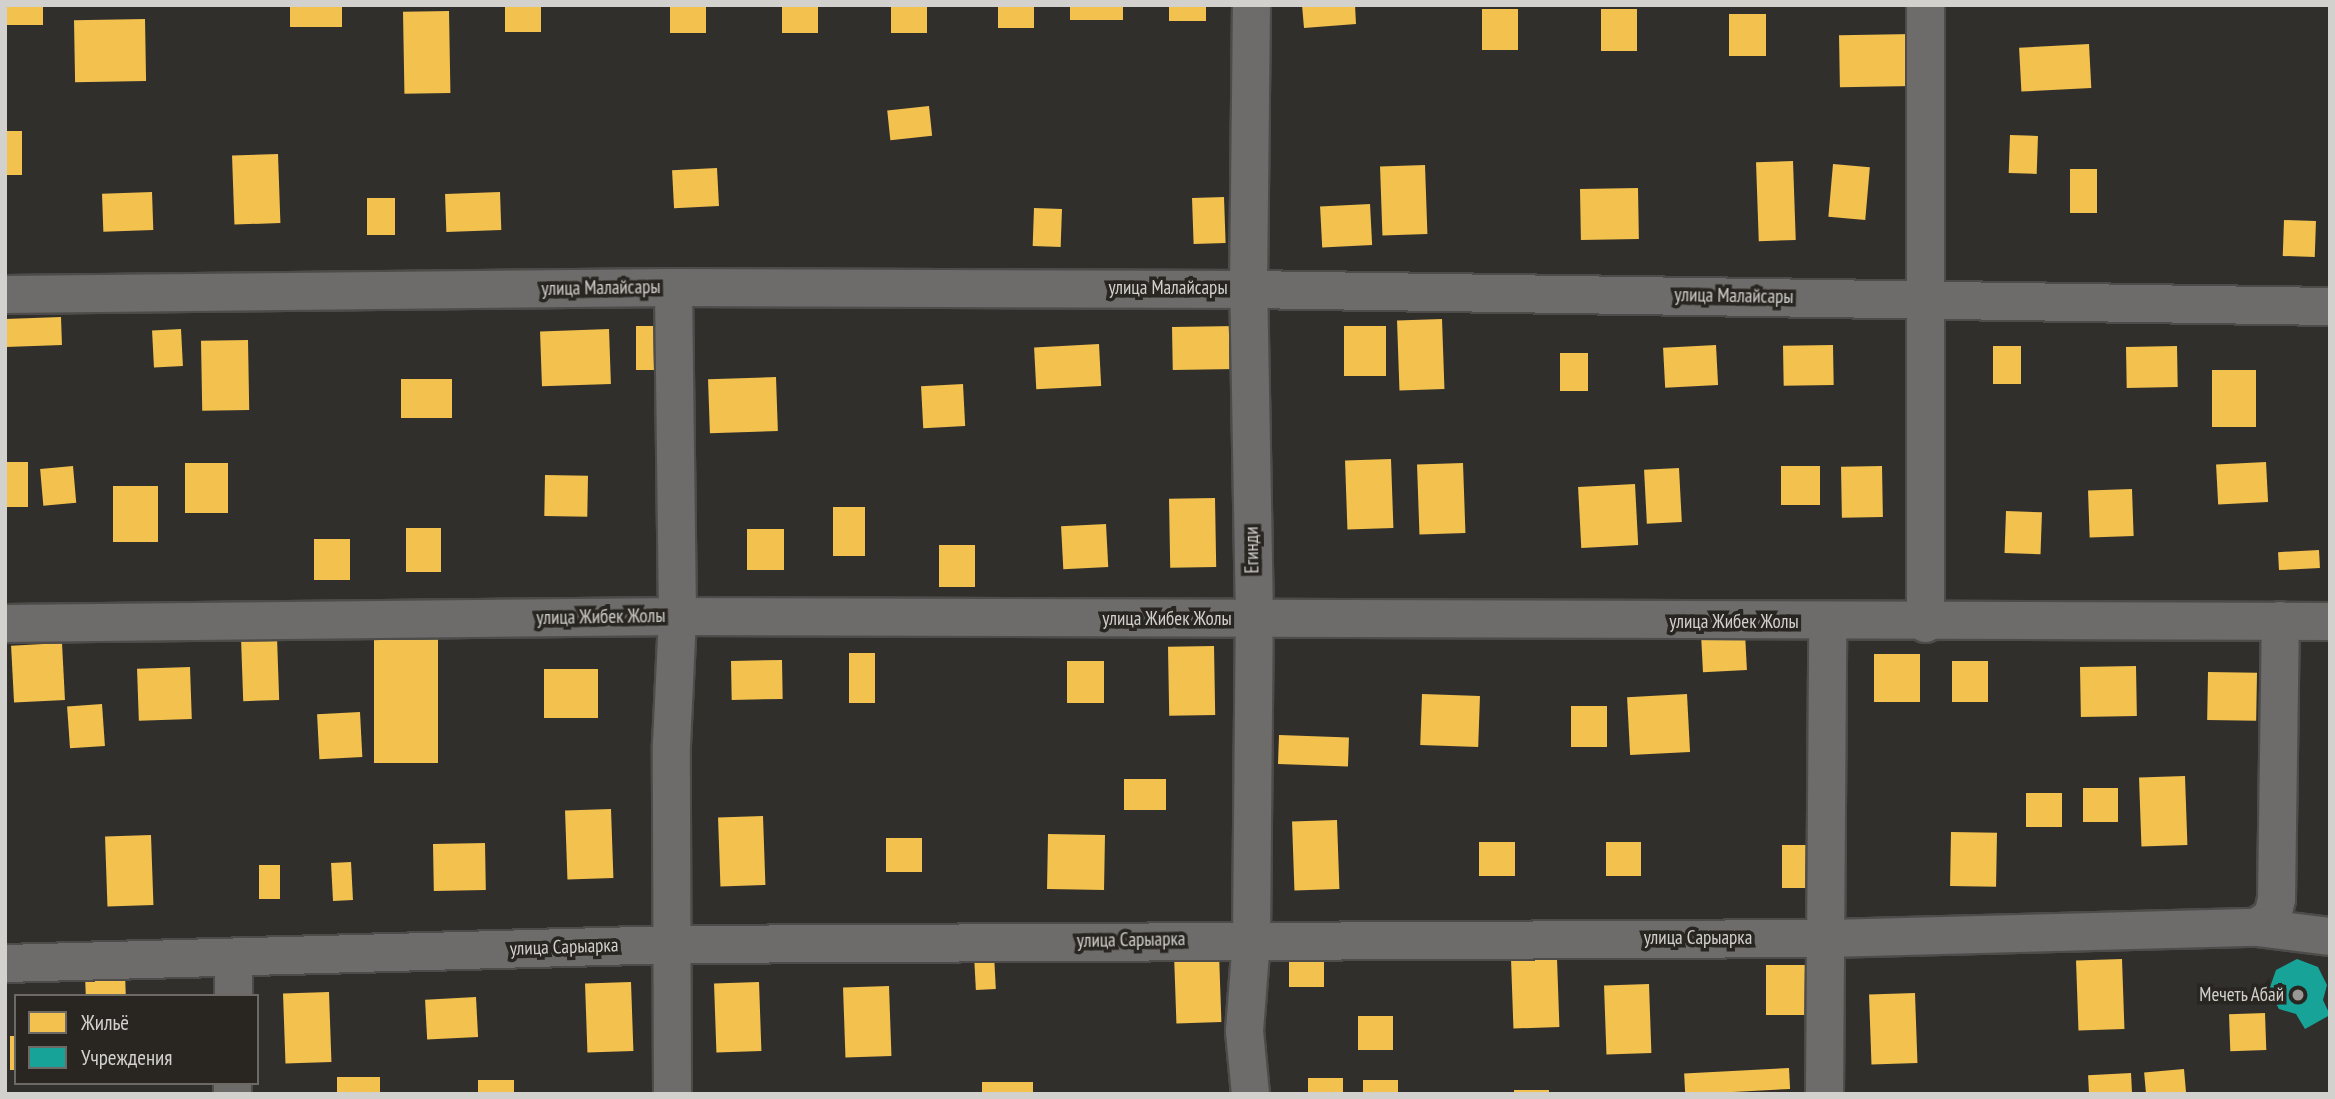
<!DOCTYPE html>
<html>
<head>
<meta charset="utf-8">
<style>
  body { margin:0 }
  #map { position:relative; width:2335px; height:1099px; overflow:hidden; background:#312f2c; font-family:"PT Sans Narrow",sans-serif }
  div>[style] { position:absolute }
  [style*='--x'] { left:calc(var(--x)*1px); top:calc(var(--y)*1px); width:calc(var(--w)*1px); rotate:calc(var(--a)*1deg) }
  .homes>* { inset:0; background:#f2c14e; transform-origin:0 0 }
  .public>* { inset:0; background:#17a398 }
  .roads { filter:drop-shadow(2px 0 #4d4c4a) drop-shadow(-2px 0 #4d4c4a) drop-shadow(0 2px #4d4c4a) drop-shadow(0 -2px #4d4c4a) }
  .minor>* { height:37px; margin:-18.5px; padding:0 18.5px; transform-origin:18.5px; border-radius:18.5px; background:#6d6c6a }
  .dots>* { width:19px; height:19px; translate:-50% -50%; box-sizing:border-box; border:4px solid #292621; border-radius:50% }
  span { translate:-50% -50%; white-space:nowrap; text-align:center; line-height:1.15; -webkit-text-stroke:7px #292621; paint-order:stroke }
  .street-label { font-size:19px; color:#d3d1cd }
  .poi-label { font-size:19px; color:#d3d1cd }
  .right { translate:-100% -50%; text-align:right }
  .frame { position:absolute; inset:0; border:7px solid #d3d1cd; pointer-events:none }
  .legend { position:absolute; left:14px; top:994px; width:245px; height:91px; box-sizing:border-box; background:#292621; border:2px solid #6d6a66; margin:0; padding:9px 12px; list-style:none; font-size:21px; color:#d3d1cd }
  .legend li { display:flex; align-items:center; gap:14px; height:35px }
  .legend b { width:35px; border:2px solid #6d6a66 }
</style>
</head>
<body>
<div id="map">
  <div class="homes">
    <div style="left:5px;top:5px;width:38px;height:20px"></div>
    <div style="left:290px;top:5px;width:52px;height:22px"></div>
    <div style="left:505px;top:5px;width:36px;height:27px"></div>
    <div style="left:670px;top:5px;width:36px;height:28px"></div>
    <div style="left:782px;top:5px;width:36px;height:28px"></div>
    <div style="left:891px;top:5px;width:36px;height:28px"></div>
    <div style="left:998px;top:5px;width:36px;height:23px"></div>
    <div style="left:1070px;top:5px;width:53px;height:15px"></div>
    <div style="left:1169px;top:5px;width:37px;height:16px"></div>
    <div style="clip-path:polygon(1302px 5px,1355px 5px,1356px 24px,1304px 28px)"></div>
    <div style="left:1482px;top:9px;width:36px;height:41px"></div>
    <div style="left:1601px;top:9px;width:36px;height:42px"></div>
    <div style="left:449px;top:11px;width:82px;height:46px;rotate:89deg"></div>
    <div style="left:1729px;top:14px;width:37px;height:42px"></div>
    <div style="left:145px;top:19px;width:62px;height:71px;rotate:89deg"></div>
    <div style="left:1913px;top:34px;width:52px;height:74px;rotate:89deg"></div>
    <div style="left:2089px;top:44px;width:44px;height:70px;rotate:87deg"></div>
    <div style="left:929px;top:106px;width:30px;height:42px;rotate:84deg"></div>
    <div style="left:5px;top:131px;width:17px;height:44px"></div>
    <div style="left:2010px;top:135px;width:28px;height:38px;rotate:2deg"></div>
    <div style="left:278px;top:154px;width:69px;height:46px;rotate:88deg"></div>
    <div style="left:1793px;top:161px;width:79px;height:37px;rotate:88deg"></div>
    <div style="left:1833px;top:164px;width:37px;height:53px;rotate:5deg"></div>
    <div style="left:1425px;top:165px;width:69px;height:45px;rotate:88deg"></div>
    <div style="left:717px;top:168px;width:38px;height:45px;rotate:87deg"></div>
    <div style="left:2070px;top:169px;width:27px;height:44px"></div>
    <div style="left:1638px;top:188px;width:51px;height:58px;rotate:89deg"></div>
    <div style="left:152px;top:192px;width:38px;height:50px;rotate:88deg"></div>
    <div style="left:500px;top:192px;width:38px;height:55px;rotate:88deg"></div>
    <div style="left:1224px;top:197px;width:46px;height:32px;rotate:88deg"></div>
    <div style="left:367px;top:198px;width:28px;height:37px"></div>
    <div style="left:1370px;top:204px;width:41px;height:50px;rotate:87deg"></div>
    <div style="left:1034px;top:208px;width:28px;height:38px;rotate:2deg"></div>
    <div style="left:2284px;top:220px;width:32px;height:36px;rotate:2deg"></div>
    <div style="left:61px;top:317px;width:28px;height:56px;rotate:88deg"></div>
    <div style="left:1442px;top:319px;width:70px;height:45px;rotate:88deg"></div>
    <div style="left:636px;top:326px;width:30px;height:44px"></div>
    <div style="left:1236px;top:326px;width:43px;height:64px;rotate:89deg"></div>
    <div style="left:1386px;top:326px;width:50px;height:42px;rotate:90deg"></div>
    <div style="left:181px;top:329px;width:37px;height:29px;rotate:87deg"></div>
    <div style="left:609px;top:329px;width:55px;height:69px;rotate:88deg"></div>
    <div style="left:248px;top:340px;width:70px;height:47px;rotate:89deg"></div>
    <div style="left:1099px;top:344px;width:42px;height:65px;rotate:87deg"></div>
    <div style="left:1716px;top:345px;width:40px;height:53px;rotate:87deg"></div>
    <div style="left:1833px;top:345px;width:40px;height:50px;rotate:89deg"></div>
    <div style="left:1993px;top:346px;width:28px;height:38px"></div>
    <div style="left:2177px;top:346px;width:41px;height:51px;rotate:89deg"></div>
    <div style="left:1560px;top:353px;width:28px;height:38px"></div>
    <div style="left:2212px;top:370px;width:44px;height:57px"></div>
    <div style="left:776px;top:377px;width:54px;height:68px;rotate:88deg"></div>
    <div style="left:452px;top:379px;width:39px;height:51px;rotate:90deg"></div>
    <div style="left:963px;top:384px;width:42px;height:42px;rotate:87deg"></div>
    <div style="left:1391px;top:459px;width:69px;height:46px;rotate:88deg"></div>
    <div style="left:5px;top:462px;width:23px;height:45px"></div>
    <div style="left:2266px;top:462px;width:40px;height:50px;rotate:87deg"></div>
    <div style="left:185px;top:463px;width:43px;height:50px"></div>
    <div style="left:1463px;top:463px;width:70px;height:46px;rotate:88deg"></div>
    <div style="left:73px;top:466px;width:37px;height:33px;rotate:85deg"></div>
    <div style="left:1781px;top:466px;width:39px;height:39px"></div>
    <div style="left:1882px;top:466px;width:51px;height:41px;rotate:89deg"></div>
    <div style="left:1679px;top:468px;width:54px;height:35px;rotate:87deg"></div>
    <div style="left:545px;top:475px;width:43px;height:41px;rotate:1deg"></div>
    <div style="left:1635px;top:484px;width:61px;height:57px;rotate:87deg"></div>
    <div style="left:158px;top:486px;width:56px;height:45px;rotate:90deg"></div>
    <div style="left:2132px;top:489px;width:47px;height:44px;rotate:88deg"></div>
    <div style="left:1215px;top:498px;width:69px;height:46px;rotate:89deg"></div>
    <div style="left:833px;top:507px;width:32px;height:49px"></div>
    <div style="left:2006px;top:511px;width:36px;height:42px;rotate:2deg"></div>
    <div style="left:1106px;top:524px;width:43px;height:45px;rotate:87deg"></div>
    <div style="left:406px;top:528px;width:35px;height:44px"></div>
    <div style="left:747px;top:529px;width:37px;height:41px"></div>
    <div style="left:314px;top:539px;width:36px;height:41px"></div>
    <div style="left:939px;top:545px;width:36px;height:42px"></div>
    <div style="left:2319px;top:550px;width:18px;height:41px;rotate:87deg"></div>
    <div style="left:1745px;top:633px;width:37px;height:44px;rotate:87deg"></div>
    <div style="left:277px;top:637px;width:63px;height:36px;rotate:88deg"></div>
    <div style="left:374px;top:638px;width:64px;height:125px"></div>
    <div style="left:62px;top:643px;width:57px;height:51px;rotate:87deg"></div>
    <div style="left:1214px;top:646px;width:69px;height:46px;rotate:89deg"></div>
    <div style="left:849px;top:653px;width:26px;height:50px"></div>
    <div style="left:1920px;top:654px;width:48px;height:46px;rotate:90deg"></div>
    <div style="left:782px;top:660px;width:39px;height:51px;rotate:89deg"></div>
    <div style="left:1067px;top:661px;width:37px;height:42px"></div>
    <div style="left:1952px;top:661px;width:36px;height:41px"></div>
    <div style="left:2136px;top:666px;width:50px;height:56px;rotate:89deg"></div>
    <div style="left:190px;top:667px;width:52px;height:53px;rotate:88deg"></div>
    <div style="left:598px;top:669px;width:49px;height:54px;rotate:90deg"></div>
    <div style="left:2208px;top:672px;width:49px;height:48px;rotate:1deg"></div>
    <div style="left:1422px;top:694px;width:58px;height:51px;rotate:2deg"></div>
    <div style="left:1687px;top:694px;width:58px;height:60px;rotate:87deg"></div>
    <div style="left:102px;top:704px;width:42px;height:35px;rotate:86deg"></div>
    <div style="left:1571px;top:706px;width:36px;height:41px"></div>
    <div style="left:360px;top:712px;width:45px;height:43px;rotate:87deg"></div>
    <div style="left:1279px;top:735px;width:70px;height:29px;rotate:2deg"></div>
    <div style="left:2185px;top:776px;width:69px;height:46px;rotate:88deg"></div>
    <div style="left:1166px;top:779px;width:31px;height:42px;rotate:90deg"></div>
    <div style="left:2083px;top:788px;width:35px;height:34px"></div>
    <div style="left:2026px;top:793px;width:36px;height:34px"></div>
    <div style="left:611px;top:809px;width:69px;height:46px;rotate:88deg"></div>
    <div style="left:763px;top:816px;width:69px;height:45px;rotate:88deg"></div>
    <div style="left:1337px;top:820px;width:69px;height:45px;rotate:88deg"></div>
    <div style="left:1951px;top:832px;width:46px;height:54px;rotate:1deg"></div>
    <div style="left:1048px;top:834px;width:57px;height:55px;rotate:1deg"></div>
    <div style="left:151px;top:835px;width:70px;height:46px;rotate:88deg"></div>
    <div style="left:886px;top:838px;width:36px;height:34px"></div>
    <div style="left:1479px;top:842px;width:36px;height:34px"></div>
    <div style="left:1606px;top:842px;width:35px;height:34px"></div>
    <div style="left:485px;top:843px;width:47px;height:52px;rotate:89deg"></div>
    <div style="left:1782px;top:845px;width:33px;height:43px"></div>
    <div style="left:351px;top:862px;width:38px;height:20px;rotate:87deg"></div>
    <div style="left:259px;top:865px;width:21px;height:34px"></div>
    <div style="left:1219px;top:953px;width:69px;height:45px;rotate:88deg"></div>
    <div style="left:994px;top:954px;width:35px;height:20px;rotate:87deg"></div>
    <div style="left:1289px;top:954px;width:35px;height:33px"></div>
    <div style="left:1557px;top:958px;width:69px;height:46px;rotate:88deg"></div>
    <div style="left:2122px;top:959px;width:70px;height:46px;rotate:88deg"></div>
    <div style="left:1766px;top:965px;width:40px;height:50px"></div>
    <div style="left:125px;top:973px;width:23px;height:40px;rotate:88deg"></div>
    <div style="left:631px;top:982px;width:69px;height:46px;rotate:88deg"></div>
    <div style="left:759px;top:982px;width:69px;height:45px;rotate:88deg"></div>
    <div style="left:1649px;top:984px;width:69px;height:45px;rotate:88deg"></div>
    <div style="left:889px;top:986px;width:70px;height:46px;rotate:88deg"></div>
    <div style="left:329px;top:992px;width:70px;height:46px;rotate:88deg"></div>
    <div style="left:1915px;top:993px;width:70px;height:46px;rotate:88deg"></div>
    <div style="left:476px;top:997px;width:40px;height:51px;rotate:87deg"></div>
    <div style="left:2265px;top:1013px;width:37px;height:36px;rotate:88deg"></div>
    <div style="left:1358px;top:1016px;width:35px;height:34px"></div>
    <div style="left:10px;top:1036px;width:6px;height:34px"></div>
    <div style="left:1789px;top:1068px;width:21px;height:105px;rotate:87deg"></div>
    <div style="left:2184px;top:1069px;width:25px;height:40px;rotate:85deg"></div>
    <div style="left:2131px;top:1073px;width:21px;height:43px;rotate:87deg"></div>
    <div style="left:380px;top:1077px;width:17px;height:43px;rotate:90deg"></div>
    <div style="left:1343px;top:1078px;width:16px;height:35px;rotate:90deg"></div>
    <div style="left:478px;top:1080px;width:36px;height:14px"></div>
    <div style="left:1398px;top:1080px;width:14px;height:35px;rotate:90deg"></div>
    <div style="left:1033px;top:1082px;width:12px;height:51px;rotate:90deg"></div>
    <div style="left:1514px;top:1090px;width:35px;height:4px"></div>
  </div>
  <div class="public">
    <div style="clip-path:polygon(2297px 959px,2318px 967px,2327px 985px,2323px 1000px,2330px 1015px,2305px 1029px,2296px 1014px,2279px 1009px,2269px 990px,2276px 970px)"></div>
  </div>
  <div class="roads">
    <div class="minor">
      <div style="--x:5;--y:294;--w:668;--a:-0.6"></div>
      <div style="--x:673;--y:287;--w:575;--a:0.2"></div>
      <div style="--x:1248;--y:289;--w:1082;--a:0.9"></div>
      <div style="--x:5;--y:623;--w:672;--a:-0.6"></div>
      <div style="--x:677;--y:616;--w:1653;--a:0.17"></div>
      <div style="--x:1925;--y:623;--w:618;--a:-90"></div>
      <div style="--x:2256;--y:927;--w:19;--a:-35"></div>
      <div style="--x:2272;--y:916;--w:17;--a:-77"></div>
      <div style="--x:2276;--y:899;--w:279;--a:-89.2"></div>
      <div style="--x:5;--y:963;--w:669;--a:-1.63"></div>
      <div style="--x:674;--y:944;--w:1154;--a:-0.3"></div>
      <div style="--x:1828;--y:938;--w:428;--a:-1.5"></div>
      <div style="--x:2256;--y:927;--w:75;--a:6.9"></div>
      <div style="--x:233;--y:996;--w:39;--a:-90"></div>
      <div style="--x:232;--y:1094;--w:11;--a:-90"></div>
      <div style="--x:672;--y:1094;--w:350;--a:-90.2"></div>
      <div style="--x:671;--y:744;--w:128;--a:-87.3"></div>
      <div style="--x:677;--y:616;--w:329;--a:-90.7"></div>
      <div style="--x:1250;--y:1094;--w:64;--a:-95.4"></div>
      <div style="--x:1244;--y:1030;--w:91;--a:-85.6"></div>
      <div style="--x:1251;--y:939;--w:320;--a:-89.5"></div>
      <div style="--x:1254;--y:619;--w:330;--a:-91"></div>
      <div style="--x:1248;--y:289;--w:284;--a:-89.4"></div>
      <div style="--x:1824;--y:1094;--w:472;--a:-89.6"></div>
    </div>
  </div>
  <div class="dots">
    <div style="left:2298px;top:995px;background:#9a9895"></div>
  </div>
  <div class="street-label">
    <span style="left:601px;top:288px;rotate:-1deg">улица Малайсары</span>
    <span style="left:1168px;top:288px">улица Малайсары</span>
    <span style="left:1734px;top:296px;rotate:1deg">улица Малайсары</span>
    <span style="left:1252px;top:550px;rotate:-91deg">Егинди</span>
    <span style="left:601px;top:617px;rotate:-1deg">улица Жибек Жолы</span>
    <span style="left:1167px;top:619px">улица Жибек Жолы</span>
    <span style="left:1734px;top:622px">улица Жибек Жолы</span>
    <span style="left:1698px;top:938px">улица Сарыарка</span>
    <span style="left:1131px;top:940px;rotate:-1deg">улица Сарыарка</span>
    <span style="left:564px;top:947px;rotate:-2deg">улица Сарыарка</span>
  </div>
  <div class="poi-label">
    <span class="right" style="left:2284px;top:995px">Мечеть Абай</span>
  </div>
  <div class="frame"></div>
  <ul class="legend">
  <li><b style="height:19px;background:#f2c14e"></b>Жильё</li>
  <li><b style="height:19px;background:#17a398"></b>Учреждения</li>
  </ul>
</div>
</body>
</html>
